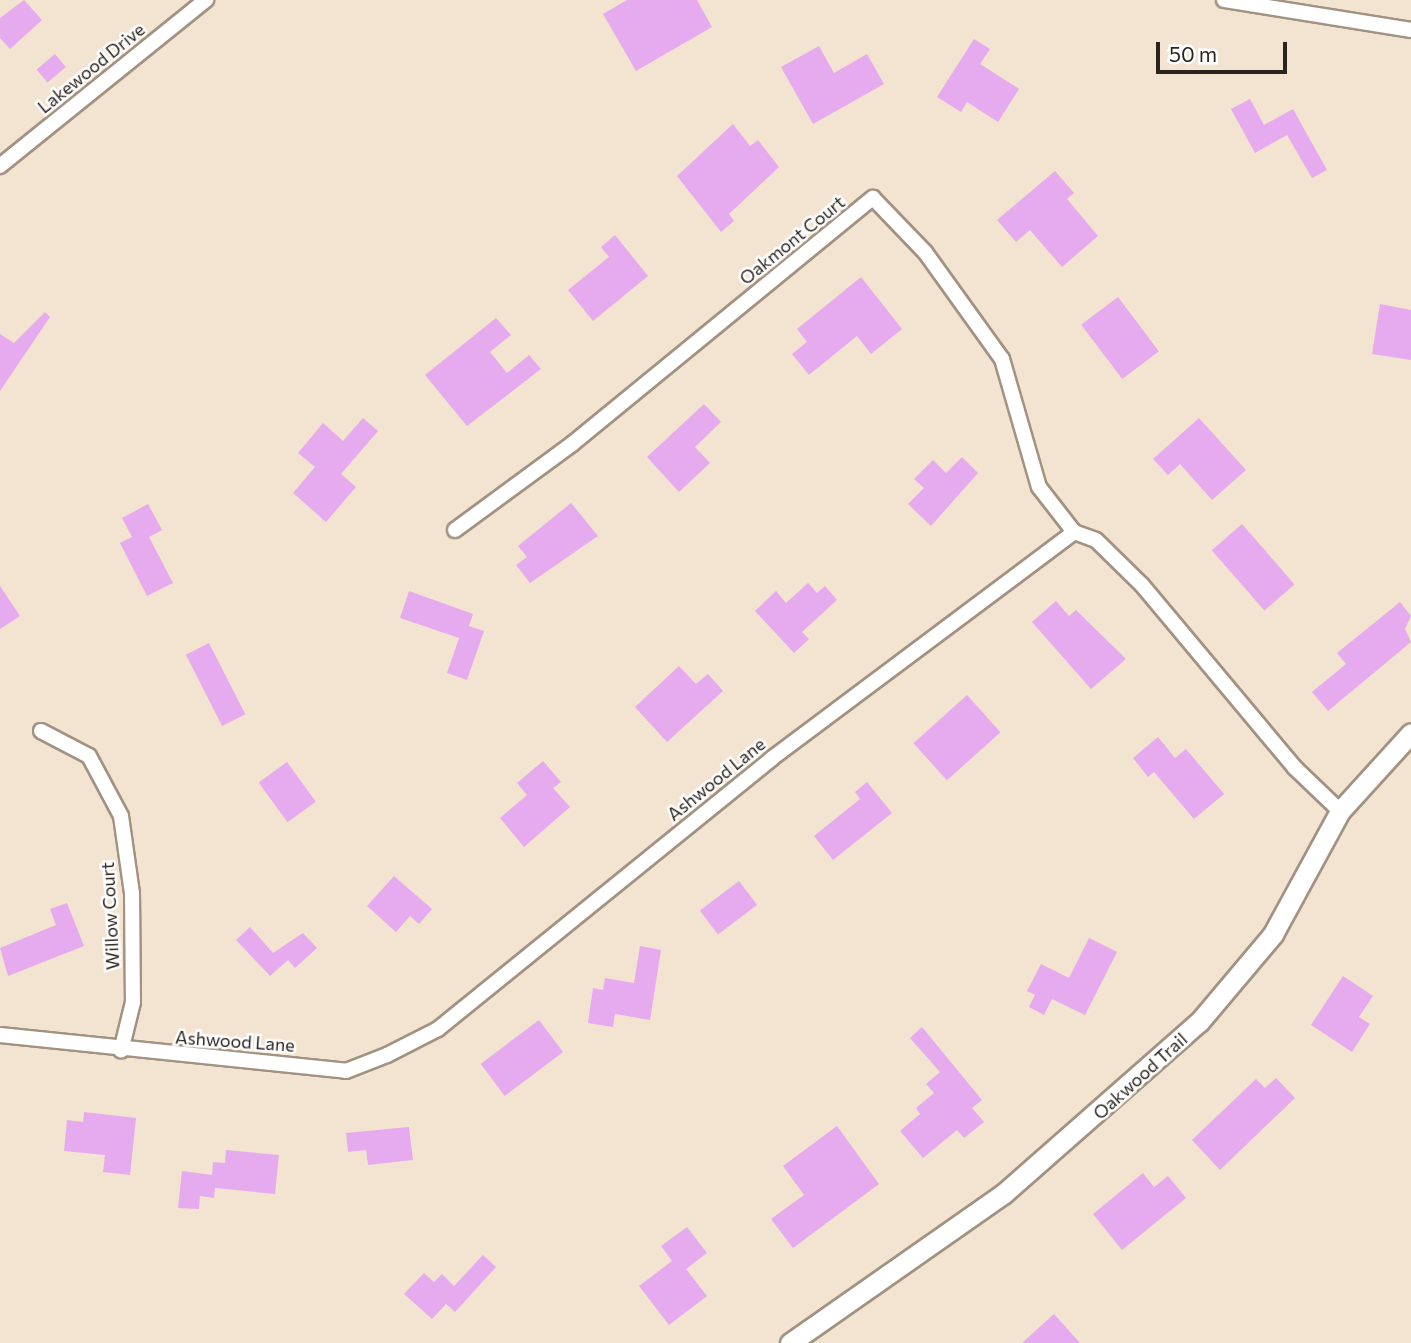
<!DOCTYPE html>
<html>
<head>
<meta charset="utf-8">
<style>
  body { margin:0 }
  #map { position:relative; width:1411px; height:1343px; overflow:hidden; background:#f3e3d1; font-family:Commissioner,sans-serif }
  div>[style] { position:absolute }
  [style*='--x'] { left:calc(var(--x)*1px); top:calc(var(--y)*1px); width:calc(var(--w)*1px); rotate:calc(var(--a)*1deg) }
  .building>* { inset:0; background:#e5abee; transform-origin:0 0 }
  .roads { filter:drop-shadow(2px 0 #a19281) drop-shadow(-2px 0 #a19281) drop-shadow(0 2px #a19281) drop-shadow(0 -2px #a19281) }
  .street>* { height:14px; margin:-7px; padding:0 7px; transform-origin:7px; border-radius:7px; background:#fff }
  .secondary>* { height:19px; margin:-9.5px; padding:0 9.5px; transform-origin:9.5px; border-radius:9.5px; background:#fff }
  span { translate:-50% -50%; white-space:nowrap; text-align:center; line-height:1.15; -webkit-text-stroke:5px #fff; paint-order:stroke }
  .street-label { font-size:18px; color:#2a241e }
  .scale { position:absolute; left:1156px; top:42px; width:131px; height:32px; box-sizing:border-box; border:4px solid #2a241e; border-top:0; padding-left:9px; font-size:21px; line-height:24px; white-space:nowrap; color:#2a241e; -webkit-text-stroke:5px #fff; paint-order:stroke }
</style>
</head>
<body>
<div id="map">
  <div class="building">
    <div style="clip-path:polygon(24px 0,42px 20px,10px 49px,0 38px,0 18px)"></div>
    <div style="clip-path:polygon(627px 0,697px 0,712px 27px,636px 71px,603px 14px)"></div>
    <div style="clip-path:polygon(974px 39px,990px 49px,980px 64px,1019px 89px,998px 122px,967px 102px,961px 112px,937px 97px)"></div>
    <div style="clip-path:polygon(819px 46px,834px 73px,867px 54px,884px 84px,813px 124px,781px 67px)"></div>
    <div style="left:55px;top:54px;width:17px;height:24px;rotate:50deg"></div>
    <div style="clip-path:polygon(1250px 99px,1264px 125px,1293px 109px,1327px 170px,1312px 178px,1287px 135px,1255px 153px,1231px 109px)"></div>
    <div style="clip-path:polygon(733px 124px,750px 146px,758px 140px,779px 167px,729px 214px,734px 221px,721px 232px,677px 176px)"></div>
    <div style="clip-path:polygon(1055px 171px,1074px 193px,1067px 199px,1098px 236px,1062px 267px,1030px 230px,1016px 242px,997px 220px)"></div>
    <div style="clip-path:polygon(615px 235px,648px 276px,593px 321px,568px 290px,609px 257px,601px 247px)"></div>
    <div style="clip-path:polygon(861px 277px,902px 329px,871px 354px,857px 336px,809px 375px,792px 354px,807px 342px,797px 329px)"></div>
    <div style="left:1118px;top:297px;width:68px;height:46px;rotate:53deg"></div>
    <div style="clip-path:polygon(1380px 304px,1411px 310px,1411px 360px,1372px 354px)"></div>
    <div style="clip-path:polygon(45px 312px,50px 317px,0 391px,0 334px,14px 343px)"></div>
    <div style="clip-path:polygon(496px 318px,511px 335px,490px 352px,507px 373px,529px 355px,541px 369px,467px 426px,425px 375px)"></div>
    <div style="clip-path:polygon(704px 404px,721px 422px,695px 447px,710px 463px,679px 492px,647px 457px)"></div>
    <div style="clip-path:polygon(363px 418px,378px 431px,341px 474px,356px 487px,326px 522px,293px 493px,315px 467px,298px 453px,323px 423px,343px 441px)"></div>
    <div style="clip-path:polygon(1199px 418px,1246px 470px,1212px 500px,1180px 464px,1168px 475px,1153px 459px)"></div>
    <div style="clip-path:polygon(962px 457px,978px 473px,931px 526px,908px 504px,924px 488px,914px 479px,933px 460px,946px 473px)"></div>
    <div style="clip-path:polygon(571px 503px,598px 536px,530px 583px,516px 565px,527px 557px,518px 546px)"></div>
    <div style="clip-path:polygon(148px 504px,162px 530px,149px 537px,173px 583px,147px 596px,120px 543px,132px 537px,122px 518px)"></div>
    <div style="left:1242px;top:524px;width:80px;height:40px;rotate:49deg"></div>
    <div style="clip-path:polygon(808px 583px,817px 593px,825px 586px,837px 600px,802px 632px,809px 639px,794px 653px,755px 611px,776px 591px,786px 603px)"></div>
    <div style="clip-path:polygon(0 586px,20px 616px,0 629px)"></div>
    <div style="clip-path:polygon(409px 591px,473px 614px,469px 626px,484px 631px,467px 680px,447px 673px,459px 638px,400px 618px)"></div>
    <div style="clip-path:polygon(1056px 601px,1069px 616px,1076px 610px,1126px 659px,1091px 689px,1032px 622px)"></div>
    <div style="clip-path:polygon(1400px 602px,1411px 616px,1405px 629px,1411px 642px,1328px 711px,1312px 692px,1346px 664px,1337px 653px)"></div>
    <div style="left:209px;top:643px;width:80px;height:26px;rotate:63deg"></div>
    <div style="clip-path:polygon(679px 666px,696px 684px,708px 674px,723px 691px,667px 742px,635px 707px)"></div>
    <div style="left:967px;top:695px;width:50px;height:72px;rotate:48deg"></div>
    <div style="clip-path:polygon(1158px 737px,1175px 758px,1186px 749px,1224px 794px,1194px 819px,1154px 772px,1148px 777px,1133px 758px)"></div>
    <div style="clip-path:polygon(543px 761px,561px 782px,553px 788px,570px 807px,524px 847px,500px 818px,527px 795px,517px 783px)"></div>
    <div style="left:287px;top:762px;width:49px;height:35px;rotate:54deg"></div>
    <div style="clip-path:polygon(867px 782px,892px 813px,833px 860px,814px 836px,860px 799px,855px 792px)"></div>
    <div style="clip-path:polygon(394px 876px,432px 909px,419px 924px,410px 916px,396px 932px,367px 906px)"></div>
    <div style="left:739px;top:881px;width:30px;height:49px;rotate:53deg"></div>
    <div style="clip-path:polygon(67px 903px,84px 946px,8px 976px,0 948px,56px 925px,50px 909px)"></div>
    <div style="clip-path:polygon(250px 927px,273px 953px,303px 933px,317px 948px,295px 968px,288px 960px,270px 976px,236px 940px)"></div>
    <div style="clip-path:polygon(1089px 938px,1117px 952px,1085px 1015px,1052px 999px,1044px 1015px,1029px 1007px,1035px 995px,1027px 991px,1041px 964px,1069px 978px)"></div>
    <div style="clip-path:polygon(640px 946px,661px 950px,650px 1020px,615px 1014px,613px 1027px,588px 1023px,593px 988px,603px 990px,605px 978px,634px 983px)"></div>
    <div style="clip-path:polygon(1343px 976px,1373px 996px,1359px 1017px,1370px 1024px,1352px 1052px,1311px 1025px)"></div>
    <div style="left:539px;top:1020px;width:40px;height:73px;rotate:53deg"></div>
    <div style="clip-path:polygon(922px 1027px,982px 1100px,972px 1108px,984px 1122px,964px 1138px,957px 1130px,923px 1158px,900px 1131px,920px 1114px,916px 1108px,934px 1093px,926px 1084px,940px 1072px,910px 1038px)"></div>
    <div style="clip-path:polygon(1276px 1078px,1295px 1098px,1220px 1170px,1192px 1140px,1256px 1079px,1265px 1088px)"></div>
    <div style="clip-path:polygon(84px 1112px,136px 1118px,130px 1175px,103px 1172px,105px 1155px,64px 1151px,67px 1120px,83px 1122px)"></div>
    <div style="clip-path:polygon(837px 1126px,879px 1184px,793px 1248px,771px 1219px,804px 1195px,783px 1166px)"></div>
    <div style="clip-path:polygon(409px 1127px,413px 1160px,368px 1165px,366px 1150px,348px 1152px,346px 1133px)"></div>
    <div style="clip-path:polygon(226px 1150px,279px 1155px,275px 1194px,215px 1188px,214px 1198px,200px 1196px,199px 1209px,178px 1208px,182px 1171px,212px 1175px,213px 1162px,225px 1163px)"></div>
    <div style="clip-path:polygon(1143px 1173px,1154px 1187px,1168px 1176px,1186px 1198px,1122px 1250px,1093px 1214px)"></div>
    <div style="clip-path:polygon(687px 1227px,707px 1253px,686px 1269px,707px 1296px,669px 1325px,639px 1286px,672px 1261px,661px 1246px)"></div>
    <div style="clip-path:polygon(483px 1255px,496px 1267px,455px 1312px,446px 1304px,432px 1319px,404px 1294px,424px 1273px,434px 1282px,442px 1274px,454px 1286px)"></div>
    <div style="clip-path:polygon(1054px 1314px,1080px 1343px,1022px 1343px)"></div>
  </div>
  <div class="roads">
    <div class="street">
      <div style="--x:1224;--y:0;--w:189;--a:9.1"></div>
      <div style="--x:0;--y:166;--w:265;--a:-38.9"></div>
      <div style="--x:455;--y:530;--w:145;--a:-36.3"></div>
      <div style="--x:572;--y:444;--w:389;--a:-39.3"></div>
      <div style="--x:873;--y:198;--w:75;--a:46.1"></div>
      <div style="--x:925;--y:252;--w:132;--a:54.3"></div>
      <div style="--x:1002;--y:359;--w:133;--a:73.9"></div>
      <div style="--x:1039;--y:487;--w:57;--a:52.1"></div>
      <div style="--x:41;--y:731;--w:54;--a:27.5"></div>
      <div style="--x:89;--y:756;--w:68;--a:61.9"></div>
      <div style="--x:121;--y:816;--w:78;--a:81.9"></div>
      <div style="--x:132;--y:893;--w:109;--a:89.5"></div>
      <div style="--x:133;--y:1002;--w:50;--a:103.8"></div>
      <div style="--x:0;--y:1035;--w:348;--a:5.9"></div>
      <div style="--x:346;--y:1071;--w:44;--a:-21.3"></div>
      <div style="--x:387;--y:1055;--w:57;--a:-27"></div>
      <div style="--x:438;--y:1029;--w:429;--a:-39"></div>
      <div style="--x:771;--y:759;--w:379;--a:-36.8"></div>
      <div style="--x:1074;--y:532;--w:23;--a:20"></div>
      <div style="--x:1096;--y:540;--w:64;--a:44.4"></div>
      <div style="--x:1142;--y:585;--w:239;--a:50.1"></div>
      <div style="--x:1295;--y:768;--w:62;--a:43.7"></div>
    </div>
    <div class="secondary">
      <div style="--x:790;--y:1343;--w:260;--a:-35"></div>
      <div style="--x:1003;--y:1194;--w:261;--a:-41.3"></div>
      <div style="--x:1199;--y:1022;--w:115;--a:-49.9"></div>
      <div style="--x:1273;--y:934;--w:140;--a:-61.4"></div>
      <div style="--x:1340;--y:811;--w:105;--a:-47.7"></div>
    </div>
  </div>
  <div class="street-label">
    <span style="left:91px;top:68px;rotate:-39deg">Lakewood Drive</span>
    <span style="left:792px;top:240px;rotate:-39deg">Oakmont Court</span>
    <span style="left:716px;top:779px;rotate:-39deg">Ashwood Lane</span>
    <span style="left:110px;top:916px;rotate:-93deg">Willow Court</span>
    <span style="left:235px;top:1041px;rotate:4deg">Ashwood Lane</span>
    <span style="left:1140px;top:1076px;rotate:-42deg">Oakwood Trail</span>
  </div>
  <div class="scale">50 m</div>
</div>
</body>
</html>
